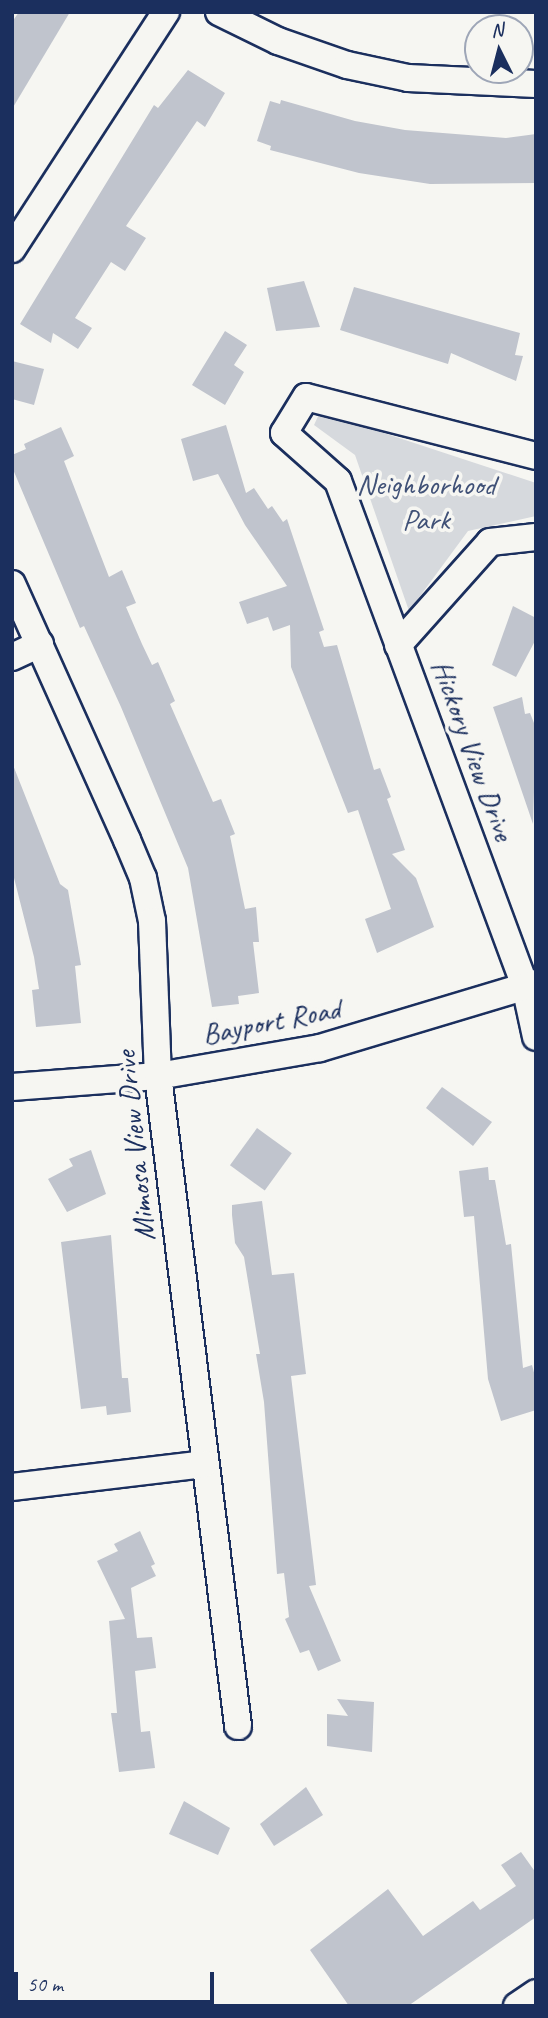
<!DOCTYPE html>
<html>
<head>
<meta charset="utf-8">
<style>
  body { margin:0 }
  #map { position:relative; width:548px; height:2018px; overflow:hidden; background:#f6f6f2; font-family:Caveat,sans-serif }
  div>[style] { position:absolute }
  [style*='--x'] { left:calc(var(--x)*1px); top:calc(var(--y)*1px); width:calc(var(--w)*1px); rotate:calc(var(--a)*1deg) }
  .green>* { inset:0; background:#d6d9dd }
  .building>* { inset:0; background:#c0c4cd; transform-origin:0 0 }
  .roads { filter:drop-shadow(2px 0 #1b2f5e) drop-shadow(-2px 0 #1b2f5e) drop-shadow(0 2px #1b2f5e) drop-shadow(0 -2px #1b2f5e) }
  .minor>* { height:26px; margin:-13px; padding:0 13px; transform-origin:13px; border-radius:13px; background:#f6f6f2 }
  span { translate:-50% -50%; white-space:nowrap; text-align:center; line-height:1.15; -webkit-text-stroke:7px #f6f6f2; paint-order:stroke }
  .park-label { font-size:30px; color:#405177 }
  .street-label { font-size:30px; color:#1b2f5e }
  .frame { position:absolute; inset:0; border:14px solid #1b2f5e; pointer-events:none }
  .north { position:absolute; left:464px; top:14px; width:70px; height:70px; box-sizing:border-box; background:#f6f6f2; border:2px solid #9ea6b7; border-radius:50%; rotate:354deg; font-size:19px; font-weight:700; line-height:28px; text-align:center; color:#1b2f5e }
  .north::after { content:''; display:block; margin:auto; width:24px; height:32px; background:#1b2f5e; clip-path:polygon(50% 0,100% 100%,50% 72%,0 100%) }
  .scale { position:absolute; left:14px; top:1972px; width:200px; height:32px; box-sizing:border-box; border:4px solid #1b2f5e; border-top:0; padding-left:9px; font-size:21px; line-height:24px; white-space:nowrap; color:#1b2f5e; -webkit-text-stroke:5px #f6f6f2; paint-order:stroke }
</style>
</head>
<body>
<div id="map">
  <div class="green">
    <div style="clip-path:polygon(320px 412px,536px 483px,536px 516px,468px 531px,409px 611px,355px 455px,314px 425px)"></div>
  </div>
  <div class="building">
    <div style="clip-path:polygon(19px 12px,70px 12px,12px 109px,12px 22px)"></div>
    <div style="clip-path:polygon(188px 70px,225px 93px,205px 127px,197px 121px,126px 226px,146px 238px,125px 271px,111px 262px,75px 318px,92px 328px,78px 349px,53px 333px,51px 343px,20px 324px,154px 105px,158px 108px)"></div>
    <div style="clip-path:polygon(281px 100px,355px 121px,405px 130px,506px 138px,536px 134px,536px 183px,430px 184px,359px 173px,270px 150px,271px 146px,257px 141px,270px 101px,280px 104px)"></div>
    <div style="clip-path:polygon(304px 281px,320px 327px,276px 331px,267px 288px)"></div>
    <div style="clip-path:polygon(354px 287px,520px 333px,515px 355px,523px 356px,516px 381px,451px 353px,448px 364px,340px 330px)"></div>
    <div style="clip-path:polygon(225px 331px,247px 345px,234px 365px,244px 372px,225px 405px,192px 385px)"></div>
    <div style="clip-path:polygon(12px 361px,44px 369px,34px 405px,12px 399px)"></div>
    <div style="clip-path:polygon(226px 425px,246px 493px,254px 488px,268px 509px,272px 506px,283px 522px,287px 519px,324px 630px,319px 632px,324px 647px,337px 645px,374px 770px,380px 768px,391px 797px,387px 799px,405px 850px,392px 854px,416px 878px,434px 927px,377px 953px,365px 919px,391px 909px,358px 810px,348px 813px,291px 667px,290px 625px,273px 631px,268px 617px,247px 624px,239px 602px,287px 586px,245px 525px,218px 474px,193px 481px,181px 439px)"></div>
    <div style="clip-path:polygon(61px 427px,74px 456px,64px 461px,109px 577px,122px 570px,136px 603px,126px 607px,142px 644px,152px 665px,158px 662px,175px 701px,170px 704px,213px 802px,221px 799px,235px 834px,230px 836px,245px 909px,256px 907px,259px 942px,253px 942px,259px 993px,238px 996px,239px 1004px,212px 1007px,188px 868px,121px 707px,84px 626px,80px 628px,12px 467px,12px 455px,26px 449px,24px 444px)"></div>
    <div style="clip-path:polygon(513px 606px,536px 618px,536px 639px,516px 677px,492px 665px)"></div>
    <div style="clip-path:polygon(522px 697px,525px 714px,530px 713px,536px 728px,533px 824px,493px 707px)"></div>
    <div style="clip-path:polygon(13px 765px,60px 884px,68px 890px,81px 965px,75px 966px,81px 1023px,36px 1027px,32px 990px,39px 989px,34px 957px,12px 870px)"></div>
    <div style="clip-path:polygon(442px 1087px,492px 1122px,473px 1146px,426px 1108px)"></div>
    <div style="left:257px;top:1128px;width:43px;height:46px;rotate:36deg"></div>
    <div style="clip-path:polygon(91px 1150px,106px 1194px,67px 1212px,48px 1179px,73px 1166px,69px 1159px)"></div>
    <div style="clip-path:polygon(488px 1167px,489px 1180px,495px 1180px,506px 1245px,511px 1244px,523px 1368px,532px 1365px,536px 1380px,536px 1410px,501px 1421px,488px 1379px,474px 1216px,464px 1217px,459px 1171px)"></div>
    <div style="clip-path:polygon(262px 1201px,272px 1275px,294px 1273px,306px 1374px,291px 1376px,316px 1585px,309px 1586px,341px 1661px,318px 1671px,309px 1650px,300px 1653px,285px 1619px,289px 1617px,284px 1573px,277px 1574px,264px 1402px,256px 1354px,260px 1354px,244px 1257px,235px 1243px,232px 1215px,232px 1205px)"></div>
    <div style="clip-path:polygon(111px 1235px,122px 1378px,128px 1378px,131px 1412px,107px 1415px,106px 1406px,81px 1409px,61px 1242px)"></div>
    <div style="clip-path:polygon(140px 1531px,155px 1564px,151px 1566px,156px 1576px,131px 1588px,137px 1638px,152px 1637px,156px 1668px,135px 1671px,141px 1732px,150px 1731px,155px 1768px,119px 1772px,111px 1713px,117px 1713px,109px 1621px,125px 1619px,97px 1561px,118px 1551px,114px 1544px)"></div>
    <div style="clip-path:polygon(337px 1699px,374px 1702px,372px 1752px,327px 1746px,327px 1714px,348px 1716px)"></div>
    <div style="clip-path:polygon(306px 1787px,323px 1815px,274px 1846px,260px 1824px)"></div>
    <div style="clip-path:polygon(184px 1801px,230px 1828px,218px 1855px,169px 1834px)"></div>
    <div style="clip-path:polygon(521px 1852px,536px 1873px,536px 1917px,408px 2006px,349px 2006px,310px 1950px,388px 1889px,423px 1936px,473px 1901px,480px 1910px,516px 1886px,501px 1865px)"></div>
  </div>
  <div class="roads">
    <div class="minor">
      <div style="--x:219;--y:12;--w:66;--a:26.2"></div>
      <div style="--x:278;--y:41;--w:73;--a:19.2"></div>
      <div style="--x:347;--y:65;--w:62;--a:12"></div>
      <div style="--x:408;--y:78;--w:128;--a:2.7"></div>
      <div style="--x:12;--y:249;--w:283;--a:-57"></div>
      <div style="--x:536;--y:456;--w:237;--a:-165.6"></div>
      <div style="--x:306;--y:397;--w:42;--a:121.4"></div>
      <div style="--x:284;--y:433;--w:72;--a:41.6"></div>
      <div style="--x:338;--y:481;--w:539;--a:69.68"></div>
      <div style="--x:525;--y:986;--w:52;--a:77.8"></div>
      <div style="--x:12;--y:584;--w:281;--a:65.8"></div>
      <div style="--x:127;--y:840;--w:41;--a:67.2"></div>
      <div style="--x:143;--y:878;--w:44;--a:78.2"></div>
      <div style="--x:152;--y:921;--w:155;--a:87.8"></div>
      <div style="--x:158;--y:1076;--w:655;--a:82.98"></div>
      <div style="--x:398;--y:645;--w:138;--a:-48.2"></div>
      <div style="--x:490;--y:542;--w:46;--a:-6.2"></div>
      <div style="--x:12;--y:657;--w:31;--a:-25"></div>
      <div style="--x:12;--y:1087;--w:146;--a:-4.3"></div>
      <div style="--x:158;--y:1076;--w:164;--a:-9.8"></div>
      <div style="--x:320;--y:1048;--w:226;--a:-16.7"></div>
      <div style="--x:12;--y:1487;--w:193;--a:-6.8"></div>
      <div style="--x:517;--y:2006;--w:23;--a:-34"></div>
    </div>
  </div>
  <div class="park-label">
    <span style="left:426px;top:501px">Neighborhood<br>Park</span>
  </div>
  <div class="street-label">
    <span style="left:473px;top:750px;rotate:70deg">Hickory View Drive</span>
    <span style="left:271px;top:1021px;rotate:-11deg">Bayport Road</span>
    <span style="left:135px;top:1146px;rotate:-96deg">Mimosa View Drive</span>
  </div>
  <div class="frame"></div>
  <div class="north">N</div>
  <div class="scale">50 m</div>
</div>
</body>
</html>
